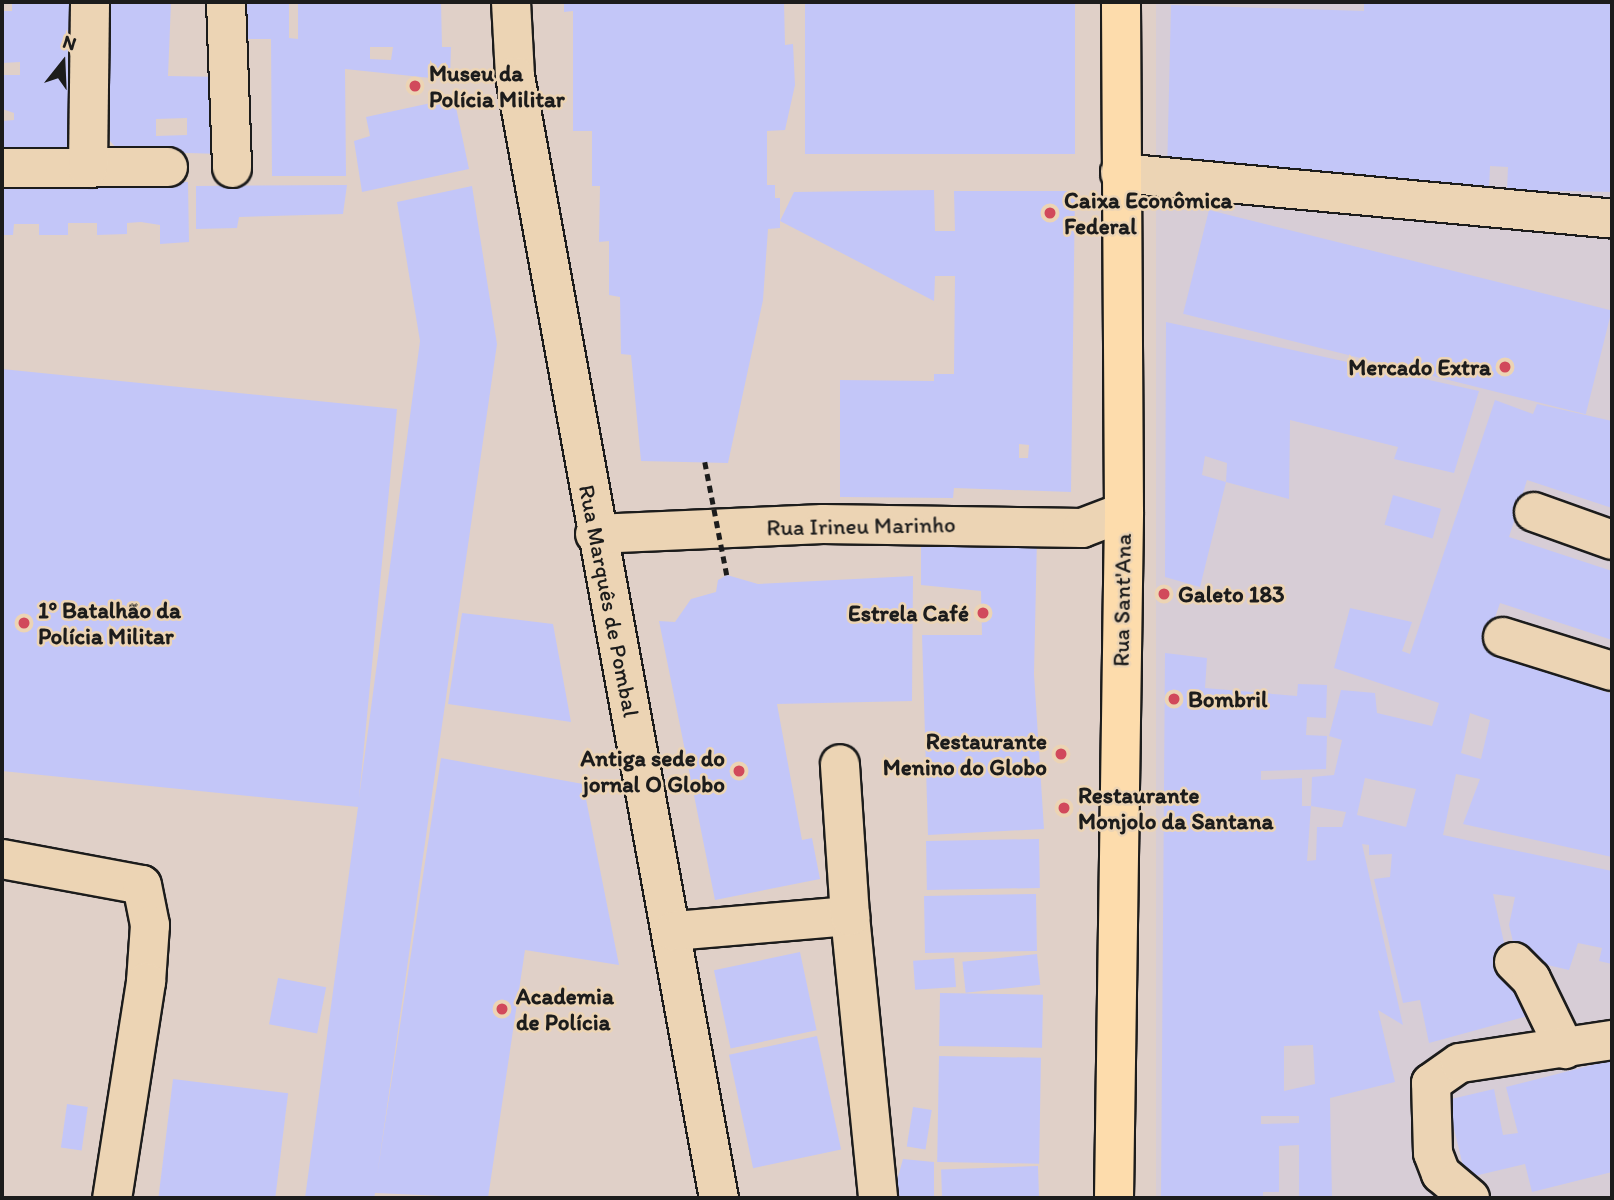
<!DOCTYPE html>
<html>
<head>
<meta charset="utf-8">
<style>
  body { margin:0 }
  #map { position:relative; width:1614px; height:1200px; overflow:hidden; background:#e0d0c8; font-family:Itim,sans-serif }
  div>[style] { position:absolute }
  [style*='--x'] { left:calc(var(--x)*1px); top:calc(var(--y)*1px); width:calc(var(--w)*1px); rotate:calc(var(--a)*1deg) }
  .built>* { inset:0; background:#d7cdd6; transform-origin:0 0 }
  .building>* { inset:0; background:#c3c6f8; transform-origin:0 0 }
  .roads { filter:drop-shadow(2px 0 #1c1c1c) drop-shadow(-2px 0 #1c1c1c) drop-shadow(0 2px #1c1c1c) drop-shadow(0 -2px #1c1c1c) }
  .minor>* { height:38px; margin:-19px; padding:0 19px; transform-origin:19px; border-radius:19px; background:#ecd4b4 }
  .major>* { height:38px; margin:-19px; padding:0 19px; transform-origin:19px; border-radius:19px; background:#fddcac }
  .path-bridge>* { height:4.5px; margin-top:-2.25px; transform-origin:0; background:repeating-linear-gradient(90deg,#1c1c1c 0 7px,transparent 0 12px) }
  .dots>* { width:19px; height:19px; translate:-50% -50%; box-sizing:border-box; border:4px solid #ecd4b4; border-radius:50% }
  span { translate:-50% -50%; white-space:nowrap; text-align:center; line-height:1.15; -webkit-text-stroke:5px #ecd4b4; paint-order:stroke }
  .poi-label { font-size:23px; color:#1c1c1c; font-weight:700 }
  .left { translate:0 -50%; text-align:left }
  .right { translate:-100% -50%; text-align:right }
  .street-label { font-size:23px; color:#1c1c1c }
  .frame { position:absolute; inset:0; border:4px solid #1c1c1c; pointer-events:none }
  .north { position:absolute; left:28px; top:28px; width:70px; height:70px; -webkit-text-stroke:5px #ecd4b4; paint-order:stroke; rotate:18deg; font-size:19px; font-weight:700; line-height:28px; text-align:center; color:#1c1c1c }
  .north::after { content:''; display:block; margin:auto; width:24px; height:32px; background:#1c1c1c; clip-path:polygon(50% 0,100% 100%,50% 72%,0 100%) }
</style>
</head>
<body>
<div id="map">
  <div class="built">
    <div style="left:1156px;top:2px;width:456px;height:1196px"></div>
  </div>
  <div class="building">
    <div style="clip-path:polygon(12px 2px,75px 2px,72px 149px,2px 151px,2px 121px,14px 120px,14px 113px,2px 109px,2px 75px,20px 75px,20px 62px,2px 63px,2px 11px,12px 11px)"></div>
    <div style="clip-path:polygon(evenodd,107px 2px,171px 3px,168px 76px,222px 77px,222px 154px,119px 151px,110px 141px,107px 2px,187px 118px,187px 135px,156px 136px,156px 119px,187px 118px)"></div>
    <div style="clip-path:polygon(evenodd,243px 2px,289px 2px,289px 38px,298px 39px,298px 2px,441px 2px,442px 47px,451px 47px,450px 80px,345px 69px,346px 176px,272px 176px,271px 39px,243px 39px,243px 2px,370px 47px,393px 47px,391px 60px,370px 59px,370px 47px)"></div>
    <div style="clip-path:polygon(564px 2px,784px 2px,785px 45px,793px 44px,795px 85px,785px 130px,767px 131px,767px 185px,775px 185px,775px 198px,780px 198px,780px 228px,768px 229px,763px 300px,728px 463px,641px 461px,631px 355px,621px 354px,620px 297px,609px 295px,609px 241px,599px 242px,600px 186px,592px 186px,592px 131px,573px 131px,573px 11px,564px 12px)"></div>
    <div style="left:805px;top:2px;width:270px;height:152px"></div>
    <div style="clip-path:polygon(1364px 2px,1612px 2px,1612px 192px,1507px 190px,1508px 167px,1490px 166px,1489px 189px,1167px 174px,1171px 5px,1364px 11px)"></div>
    <div style="clip-path:polygon(454px 98px,469px 169px,362px 192px,354px 141px,370px 136px,366px 117px)"></div>
    <div style="clip-path:polygon(188px 182px,189px 242px,160px 244px,160px 225px,141px 222px,127px 223px,127px 234px,97px 235px,97px 223px,68px 223px,68px 235px,39px 235px,39px 224px,14px 224px,13px 235px,2px 235px,2px 184px)"></div>
    <div style="clip-path:polygon(347px 185px,343px 214px,239px 217px,237px 228px,196px 229px,196px 186px)"></div>
    <div style="clip-path:polygon(472px 186px,497px 344px,377px 1176px,441px 758px,583px 784px,619px 965px,525px 950px,488px 1198px,375px 1193px,374px 1198px,305px 1198px,358px 807px,2px 771px,2px 369px,397px 409px,359px 798px,420px 341px,397px 202px)"></div>
    <div style="clip-path:polygon(evenodd,934px 190px,935px 231px,955px 231px,954px 191px,1075px 191px,1071px 492px,954px 488px,953px 498px,840px 497px,840px 380px,934px 381px,934px 374px,954px 374px,955px 276px,935px 276px,934px 301px,780px 221px,794px 192px,934px 190px,1019px 444px,1029px 445px,1028px 458px,1019px 458px,1019px 444px)"></div>
    <div style="left:1209px;top:210px;width:415px;height:107px;rotate:14deg"></div>
    <div style="clip-path:polygon(evenodd,1166px 322px,1479px 391px,1454px 473px,1394px 459px,1398px 447px,1290px 420px,1289px 499px,1226px 482px,1200px 587px,1165px 577px,1166px 322px,1205px 456px,1227px 463px,1226px 482px,1202px 475px,1205px 456px)"></div>
    <div style="clip-path:polygon(evenodd,1495px 400px,1533px 414px,1537px 404px,1612px 421px,1612px 508px,1527px 480px,1509px 537px,1612px 571px,1612px 640px,1500px 603px,1484px 649px,1612px 694px,1612px 857px,1463px 824px,1480px 779px,1456px 774px,1443px 835px,1612px 871px,1612px 964px,1599px 961px,1602px 948px,1578px 943px,1569px 970px,1517px 958px,1509px 925px,1515px 897px,1493px 894px,1517px 1000px,1536px 995px,1539px 1013px,1429px 1043px,1420px 1000px,1403px 1003px,1374px 879px,1390px 877px,1392px 854px,1369px 855px,1369px 845px,1362px 844px,1403px 1025px,1378px 1010px,1395px 1082px,1330px 1098px,1332px 1198px,1299px 1198px,1299px 1145px,1279px 1146px,1279px 1192px,1263px 1192px,1263px 1198px,1161px 1198px,1165px 653px,1207px 658px,1205px 688px,1297px 696px,1298px 684px,1327px 685px,1326px 718px,1307px 717px,1306px 735px,1327px 736px,1326px 769px,1261px 771px,1261px 780px,1302px 778px,1302px 806px,1311px 806px,1312px 777px,1334px 775px,1342px 740px,1329px 736px,1341px 690px,1375px 693px,1377px 713px,1432px 726px,1439px 703px,1334px 668px,1350px 608px,1412px 622px,1402px 651px,1410px 654px,1495px 400px,1470px 713px,1490px 720px,1481px 759px,1461px 753px,1470px 713px,1495px 400px,1365px 778px,1416px 789px,1406px 827px,1357px 815px,1365px 778px,1495px 400px,1311px 806px,1346px 812px,1342px 827px,1317px 827px,1316px 860px,1307px 861px,1311px 806px,1495px 400px,1313px 1045px,1315px 1084px,1284px 1091px,1284px 1046px,1313px 1045px,1495px 400px,1261px 1116px,1299px 1116px,1299px 1123px,1261px 1124px,1261px 1116px)"></div>
    <div style="left:1393px;top:495px;width:50px;height:31px;rotate:16deg"></div>
    <div style="clip-path:polygon(1037px 538px,1034px 674px,1044px 829px,928px 835px,922px 635px,982px 635px,981px 591px,921px 585px,921px 542px)"></div>
    <div style="clip-path:polygon(727px 575px,758px 584px,913px 576px,912px 701px,777px 704px,802px 840px,812px 838px,820px 879px,715px 900px,659px 621px,675px 622px,691px 599px,716px 592px,718px 580px)"></div>
    <div style="clip-path:polygon(462px 613px,553px 624px,571px 722px,448px 704px)"></div>
    <div style="left:1039px;top:839px;width:49px;height:113px;rotate:89deg"></div>
    <div style="left:1036px;top:894px;width:57px;height:112px;rotate:89deg"></div>
    <div style="left:800px;top:952px;width:80px;height:88px;rotate:78deg"></div>
    <div style="left:1037px;top:954px;width:31px;height:75px;rotate:84deg"></div>
    <div style="left:954px;top:958px;width:29px;height:41px;rotate:86deg"></div>
    <div style="left:278px;top:978px;width:49px;height:47px;rotate:11deg"></div>
    <div style="left:940px;top:993px;width:103px;height:53px;rotate:1deg"></div>
    <div style="left:817px;top:1036px;width:116px;height:90px;rotate:78deg"></div>
    <div style="left:939px;top:1056px;width:102px;height:106px;rotate:1deg"></div>
    <div style="clip-path:polygon(1612px 1060px,1612px 1172px,1532px 1192px,1525px 1164px,1466px 1178px,1447px 1100px,1494px 1089px,1503px 1135px,1518px 1133px,1506px 1087px)"></div>
    <div style="left:173px;top:1079px;width:116px;height:119px;rotate:7deg"></div>
    <div style="left:67px;top:1104px;width:21px;height:44px;rotate:8deg"></div>
    <div style="left:913px;top:1107px;width:19px;height:40px;rotate:9deg"></div>
    <div style="clip-path:polygon(903px 1159px,934px 1162px,934px 1198px,892px 1198px)"></div>
    <div style="left:1038px;top:1166px;width:32px;height:97px;rotate:88deg"></div>
  </div>
  <div class="roads">
    <div class="minor">
      <div style="--x:226;--y:2;--w:166;--a:87.9"></div>
      <div style="--x:511;--y:2;--w:74;--a:86.9"></div>
      <div style="--x:515;--y:76;--w:1140;--a:79.7"></div>
      <div style="--x:2;--y:168;--w:166;--a:-0.3"></div>
      <div style="--x:88;--y:168;--w:166;--a:-89.3"></div>
      <div style="--x:1120;--y:173;--w:494;--a:5.3"></div>
      <div style="--x:1534;--y:512;--w:83;--a:19.7"></div>
      <div style="--x:595;--y:534;--w:228;--a:-2.5"></div>
      <div style="--x:823;--y:524;--w:259;--a:0.9"></div>
      <div style="--x:1082;--y:528;--w:45;--a:-20.9"></div>
      <div style="--x:1503;--y:637;--w:114;--a:17.3"></div>
      <div style="--x:2;--y:859;--w:142;--a:10.5"></div>
      <div style="--x:142;--y:885;--w:41;--a:78.7"></div>
      <div style="--x:150;--y:925;--w:57;--a:94"></div>
      <div style="--x:146;--y:982;--w:219;--a:98.9"></div>
      <div style="--x:850;--y:916;--w:283;--a:84.3"></div>
      <div style="--x:674;--y:931;--w:177;--a:-4.9"></div>
      <div style="--x:850;--y:916;--w:152;--a:-93.8"></div>
      <div style="--x:1514;--y:962;--w:24;--a:45"></div>
      <div style="--x:1531;--y:979;--w:78;--a:64.1"></div>
      <div style="--x:1470;--y:1198;--w:38;--a:-140"></div>
      <div style="--x:1441;--y:1174;--w:22;--a:-111"></div>
      <div style="--x:1433;--y:1153;--w:70;--a:-91.6"></div>
      <div style="--x:1431;--y:1083;--w:35;--a:-35"></div>
      <div style="--x:1460;--y:1063;--w:154;--a:-8.6"></div>
    </div>
    <div class="major">
      <div style="--x:1114;--y:1198;--w:686;--a:-89.16"></div>
      <div style="--x:1124;--y:512;--w:510;--a:-90.34"></div>
    </div>
  </div>
  <div class="path-bridge">
    <div style="--x:705;--y:462;--w:115;--a:79"></div>
  </div>
  <div class="dots">
    <div style="left:415px;top:86px;background:#d1495b"></div>
    <div style="left:1050px;top:213px;background:#d1495b"></div>
    <div style="left:1505px;top:367px;background:#d1495b"></div>
    <div style="left:1164px;top:594px;background:#d1495b"></div>
    <div style="left:983px;top:613px;background:#d1495b"></div>
    <div style="left:24px;top:623px;background:#d1495b"></div>
    <div style="left:1174px;top:699px;background:#d1495b"></div>
    <div style="left:1061px;top:754px;background:#d1495b"></div>
    <div style="left:739px;top:771px;background:#d1495b"></div>
    <div style="left:1064px;top:808px;background:#d1495b"></div>
    <div style="left:502px;top:1009px;background:#d1495b"></div>
  </div>
  <div class="poi-label">
    <span class="left" style="left:429px;top:86px">Museu da<br>Polícia Militar</span>
    <span class="left" style="left:1064px;top:213px">Caixa Econômica<br>Federal</span>
    <span class="right" style="left:1491px;top:367px">Mercado Extra</span>
    <span class="left" style="left:1178px;top:594px">Galeto 183</span>
    <span class="left" style="left:38px;top:623px">1º Batalhão da<br>Polícia Militar</span>
    <span class="right" style="left:969px;top:613px">Estrela Café</span>
    <span class="left" style="left:1188px;top:699px">Bombril</span>
    <span class="right" style="left:1047px;top:754px">Restaurante<br>Menino do Globo</span>
    <span class="right" style="left:725px;top:771px">Antiga sede do<br>jornal O Globo</span>
    <span class="left" style="left:1078px;top:808px">Restaurante<br>Monjolo da Santana</span>
    <span class="left" style="left:516px;top:1009px">Academia<br>de Polícia</span>
  </div>
  <div class="street-label">
    <span style="left:861px;top:526px;rotate:-1deg">Rua Irineu Marinho</span>
    <span style="left:1122px;top:600px;rotate:-89deg">Rua Sant'Ana</span>
    <span style="left:609px;top:601px;rotate:79deg">Rua Marquês de Pombal</span>
  </div>
  <div class="frame"></div>
  <div class="north">N</div>
</div>
</body>
</html>
